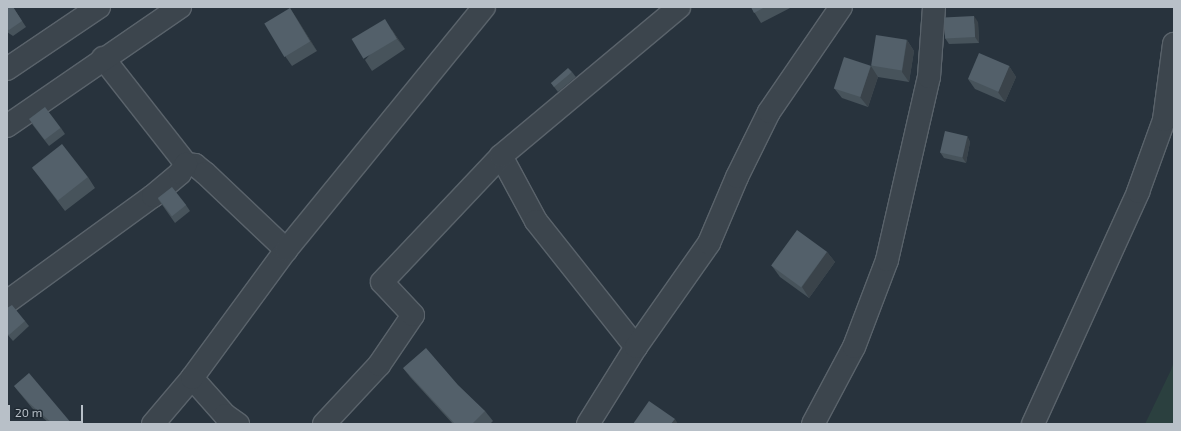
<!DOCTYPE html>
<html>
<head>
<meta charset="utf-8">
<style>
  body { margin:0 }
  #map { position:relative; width:1181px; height:431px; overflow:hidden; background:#28333d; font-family:"Exo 2",sans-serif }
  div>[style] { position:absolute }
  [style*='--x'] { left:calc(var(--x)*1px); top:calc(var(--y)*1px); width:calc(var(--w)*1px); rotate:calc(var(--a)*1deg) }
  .green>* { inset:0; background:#2b403f }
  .roads { filter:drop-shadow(1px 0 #5a636b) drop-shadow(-1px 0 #5a636b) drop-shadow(0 1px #5a636b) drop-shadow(0 -1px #5a636b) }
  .minor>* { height:22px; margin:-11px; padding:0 11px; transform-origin:11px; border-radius:11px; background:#3c454d }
  .wall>* { inset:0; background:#47535b }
  .shaded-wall>* { inset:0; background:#3a434a }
  .building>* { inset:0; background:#53606a; transform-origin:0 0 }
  span { translate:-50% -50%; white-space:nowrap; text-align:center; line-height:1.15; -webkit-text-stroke:3px #202a33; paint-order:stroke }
  .frame { position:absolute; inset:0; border:8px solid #b8c0c8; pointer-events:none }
  .scale { position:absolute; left:8px; top:405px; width:75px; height:18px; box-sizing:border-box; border:2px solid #b8c0c8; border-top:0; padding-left:5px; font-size:12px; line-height:14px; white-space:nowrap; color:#b8c0c8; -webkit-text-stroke:3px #202a33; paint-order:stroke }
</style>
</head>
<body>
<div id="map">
  <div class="green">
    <div style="clip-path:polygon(1174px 361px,1174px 424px,1145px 424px,1171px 370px)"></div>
  </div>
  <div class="roads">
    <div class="minor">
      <div style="--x:103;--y:58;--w:135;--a:51.9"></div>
      <div style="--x:7;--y:69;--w:111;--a:-34"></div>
      <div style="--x:7;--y:126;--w:210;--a:-34.5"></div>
      <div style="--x:501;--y:156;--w:74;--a:61.7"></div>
      <div style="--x:536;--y:221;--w:161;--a:51.6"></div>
      <div style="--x:186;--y:164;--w:9;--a:6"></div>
      <div style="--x:195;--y:165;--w:13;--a:39"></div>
      <div style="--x:205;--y:173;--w:112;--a:43.5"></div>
      <div style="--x:7;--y:302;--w:180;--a:-36"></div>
      <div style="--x:153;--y:196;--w:35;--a:-40"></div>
      <div style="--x:180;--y:173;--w:11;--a:-56"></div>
      <div style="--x:192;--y:378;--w:50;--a:48.3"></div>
      <div style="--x:225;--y:415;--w:16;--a:35"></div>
      <div style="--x:153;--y:424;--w:60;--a:-49.7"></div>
      <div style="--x:192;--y:378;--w:159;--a:-53.7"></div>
      <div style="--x:286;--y:250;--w:313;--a:-50.8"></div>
      <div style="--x:324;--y:424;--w:81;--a:-47"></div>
      <div style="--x:379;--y:365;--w:60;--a:-55.8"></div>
      <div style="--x:413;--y:315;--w:45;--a:-133.2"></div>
      <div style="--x:382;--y:282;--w:173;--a:-46.6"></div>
      <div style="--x:501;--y:156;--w:232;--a:-39.9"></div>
      <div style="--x:588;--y:424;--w:91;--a:-58.1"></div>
      <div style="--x:636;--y:347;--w:127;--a:-54.9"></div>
      <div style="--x:709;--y:243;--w:72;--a:-67"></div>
      <div style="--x:737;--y:177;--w:72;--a:-63.8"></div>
      <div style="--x:769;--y:112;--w:127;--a:-55.6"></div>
      <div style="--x:813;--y:424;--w:87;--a:-62"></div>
      <div style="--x:854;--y:347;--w:93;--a:-69.2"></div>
      <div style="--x:887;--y:260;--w:188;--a:-77.1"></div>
      <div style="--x:929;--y:77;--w:70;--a:-85.9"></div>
      <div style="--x:1033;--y:424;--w:255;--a:-65.6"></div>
      <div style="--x:1138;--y:192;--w:77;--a:-70.1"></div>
      <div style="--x:1164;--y:120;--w:77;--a:-82.5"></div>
    </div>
  </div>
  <div class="wall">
    <div style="clip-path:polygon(7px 7px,13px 7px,26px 27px,13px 36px,7px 32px)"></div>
    <div style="clip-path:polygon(751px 7px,792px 7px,761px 23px)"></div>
    <div style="clip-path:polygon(290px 8px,297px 19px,317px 51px,292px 66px,285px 56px)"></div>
    <div style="clip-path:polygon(978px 22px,979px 43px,949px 44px,945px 38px)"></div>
    <div style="clip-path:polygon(392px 30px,405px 49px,372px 71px,365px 60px)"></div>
    <div style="clip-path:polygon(907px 40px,914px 51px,909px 82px,878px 77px,868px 107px,842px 98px,834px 88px,871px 66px)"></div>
    <div style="clip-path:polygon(1009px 66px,1016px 77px,1005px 102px,975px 89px,968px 79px)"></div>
    <div style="clip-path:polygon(572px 72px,576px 77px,558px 92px,551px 83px)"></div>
    <div style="clip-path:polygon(32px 124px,61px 128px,65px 134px,49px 146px)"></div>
    <div style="clip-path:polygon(967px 136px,970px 142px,966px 163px,944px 158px,940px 152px)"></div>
    <div style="clip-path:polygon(32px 168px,88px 177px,95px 188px,65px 211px,40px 178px)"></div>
    <div style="clip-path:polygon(158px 199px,186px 205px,190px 211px,175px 223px)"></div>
    <div style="clip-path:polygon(827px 252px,835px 262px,809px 298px,780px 277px,772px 266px)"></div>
    <div style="clip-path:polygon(7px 308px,25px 321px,29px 326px,13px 341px,7px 334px)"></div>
    <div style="clip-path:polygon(403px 368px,485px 411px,493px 421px,490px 424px,453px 424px,411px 378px)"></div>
    <div style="clip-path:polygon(14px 386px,72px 424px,50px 424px,32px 408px,18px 391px)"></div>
  </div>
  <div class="shaded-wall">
    <div style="clip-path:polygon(290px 8px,297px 19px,317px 51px,310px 41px)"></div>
    <div style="clip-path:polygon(974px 16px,978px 22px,979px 43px,975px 37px)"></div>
    <div style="clip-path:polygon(385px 19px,392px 30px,405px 49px,397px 39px)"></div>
    <div style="clip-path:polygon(907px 40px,914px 51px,909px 82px,902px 72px)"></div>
    <div style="clip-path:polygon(871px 66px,878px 77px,868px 107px,860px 97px)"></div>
    <div style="clip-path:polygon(1009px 66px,1016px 77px,1005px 102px,998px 92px)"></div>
    <div style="clip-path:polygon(967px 136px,970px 142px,966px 163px,962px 157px)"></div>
    <div style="clip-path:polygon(827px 252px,835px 262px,809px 298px,802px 287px)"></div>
    <div style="clip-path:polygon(675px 419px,678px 424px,671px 424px)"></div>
  </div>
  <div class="building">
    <div style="clip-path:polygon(7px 7px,13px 7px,22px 21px,9px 30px,7px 29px)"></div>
    <div style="clip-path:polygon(751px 7px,765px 7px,754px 13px)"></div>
    <div style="left:290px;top:8px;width:39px;height:30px;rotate:59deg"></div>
    <div style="left:974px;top:16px;width:21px;height:30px;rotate:87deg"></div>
    <div style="left:385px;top:19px;width:23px;height:39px;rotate:59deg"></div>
    <div style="left:876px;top:35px;width:31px;height:31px;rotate:9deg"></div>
    <div style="left:979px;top:53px;width:33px;height:28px;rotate:23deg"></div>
    <div style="left:844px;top:57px;width:28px;height:33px;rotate:18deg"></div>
    <div style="clip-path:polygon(568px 68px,572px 72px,554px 87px,551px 83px)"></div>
    <div style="left:45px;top:107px;width:26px;height:20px;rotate:53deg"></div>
    <div style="left:945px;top:131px;width:23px;height:22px;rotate:13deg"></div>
    <div style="left:62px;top:144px;width:42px;height:38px;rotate:52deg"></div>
    <div style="left:172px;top:187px;width:23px;height:18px;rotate:52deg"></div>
    <div style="left:797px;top:230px;width:37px;height:44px;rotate:36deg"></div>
    <div style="clip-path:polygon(12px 305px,25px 321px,9px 335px,7px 333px,7px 308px)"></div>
    <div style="clip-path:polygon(426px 348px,458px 385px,485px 411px,472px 424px,455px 424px,403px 368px)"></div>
    <div style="clip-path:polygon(29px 373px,72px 424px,53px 424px,29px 403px,14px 386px)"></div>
    <div style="clip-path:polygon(649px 401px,675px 419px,671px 424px,633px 424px)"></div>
  </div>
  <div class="frame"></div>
  <div class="scale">20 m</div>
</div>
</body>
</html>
